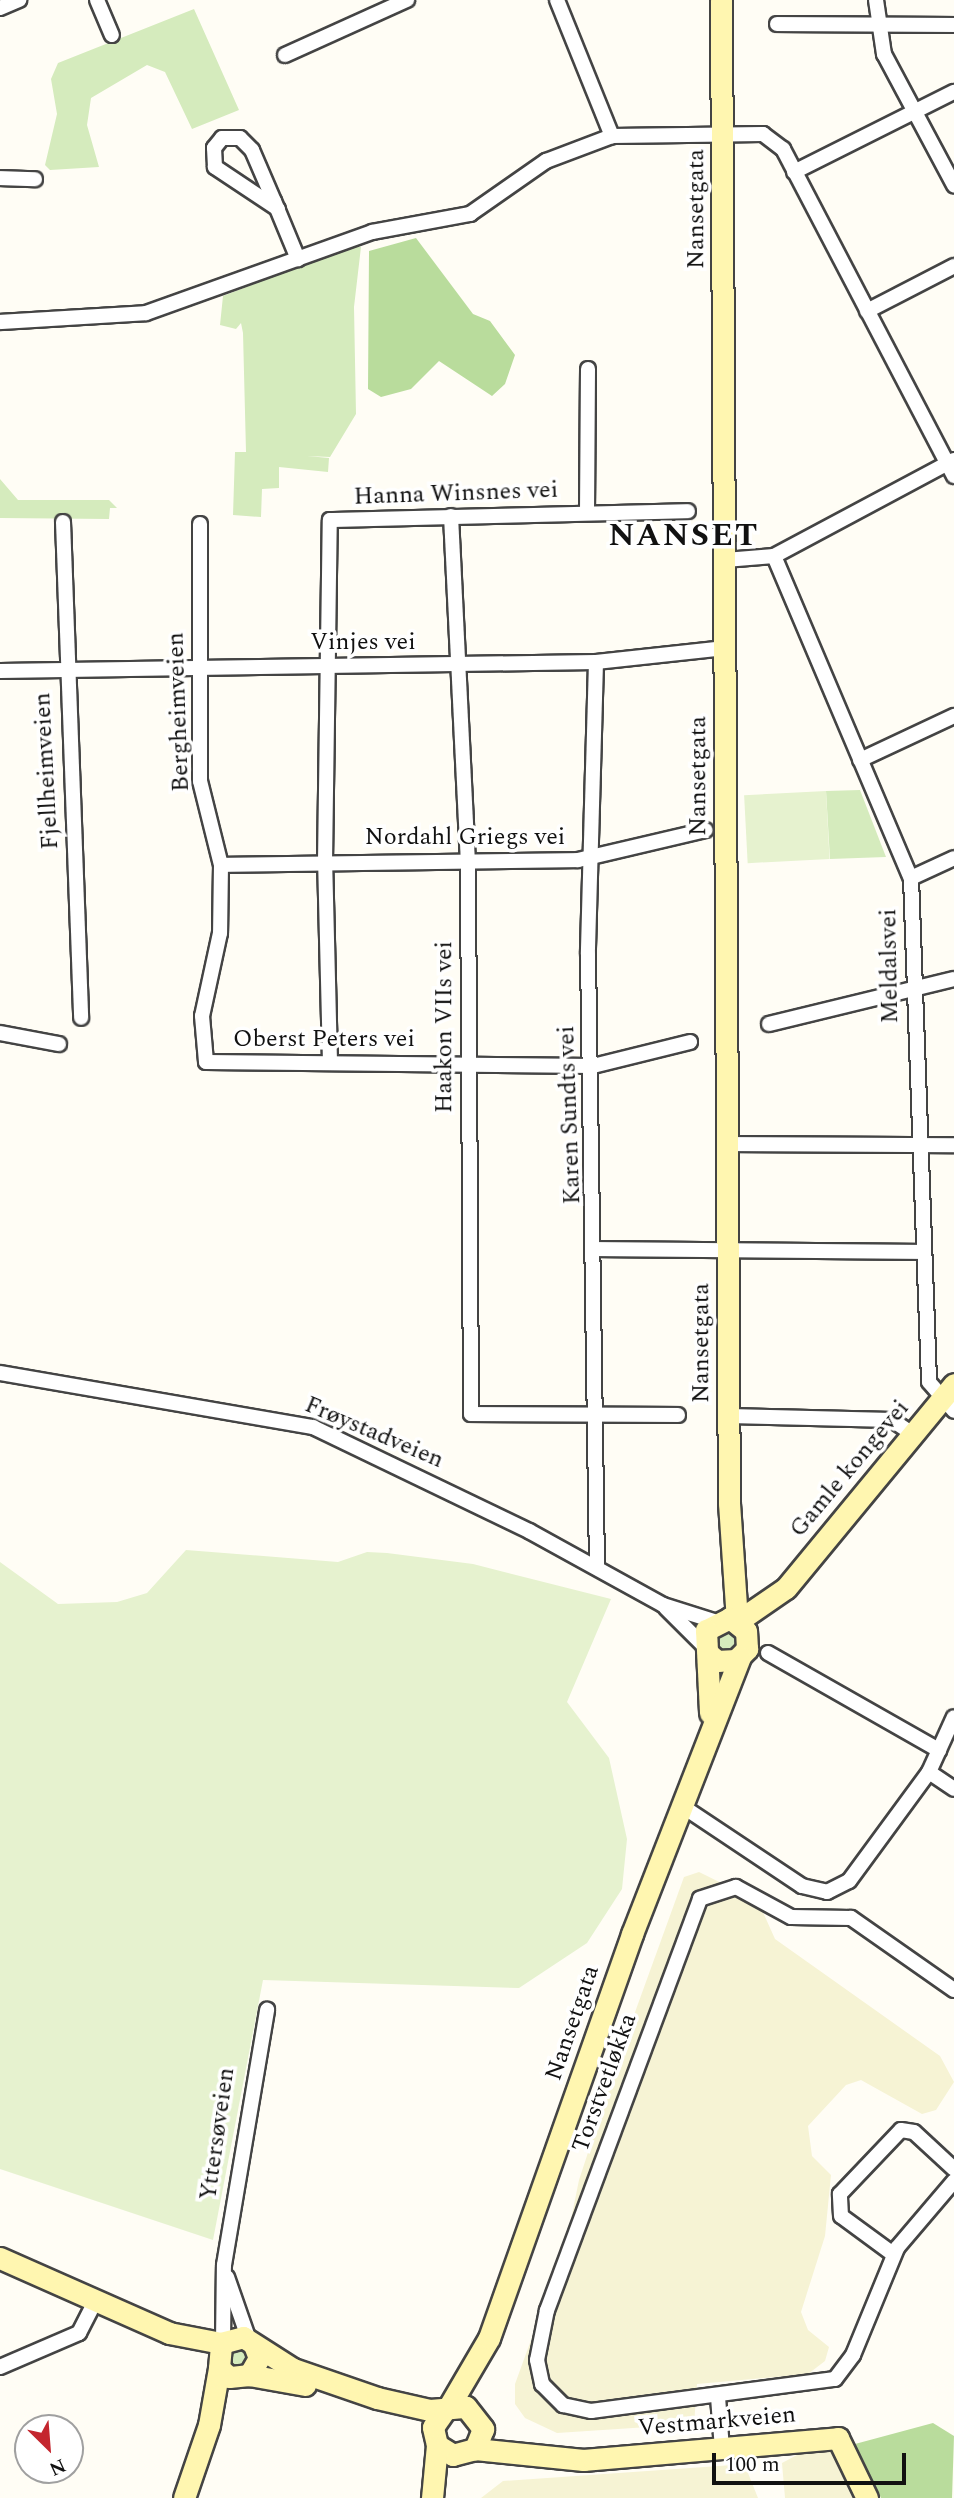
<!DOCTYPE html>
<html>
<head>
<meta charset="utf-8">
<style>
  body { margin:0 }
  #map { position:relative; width:954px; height:2498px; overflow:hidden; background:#fffdf5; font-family:Spectral,serif }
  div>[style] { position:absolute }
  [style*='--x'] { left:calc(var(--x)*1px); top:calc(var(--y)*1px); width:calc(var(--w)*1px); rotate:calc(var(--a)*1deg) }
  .farmland>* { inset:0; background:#f6f3d4 }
  .green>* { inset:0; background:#d5ebbd }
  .round { border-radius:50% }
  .forest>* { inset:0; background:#b9dc9c }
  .pitch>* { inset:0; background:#e6f2cf; transform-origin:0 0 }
  .roads { filter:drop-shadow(2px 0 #444) drop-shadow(-2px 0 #444) drop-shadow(0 2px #444) drop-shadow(0 -2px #444) }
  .street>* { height:14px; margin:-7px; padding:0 7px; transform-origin:7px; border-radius:7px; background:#fff }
  .secondary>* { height:21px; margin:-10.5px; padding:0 10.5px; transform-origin:10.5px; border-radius:10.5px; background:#fff6b0 }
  span { translate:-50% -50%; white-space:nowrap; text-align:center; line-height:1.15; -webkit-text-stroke:7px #fff; paint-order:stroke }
  .street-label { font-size:24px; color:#111 }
  .district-label { font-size:32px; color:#111; font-weight:700; letter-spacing:2px }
  .north { position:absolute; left:14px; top:2414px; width:70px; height:70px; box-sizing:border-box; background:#fff; border:2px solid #a0a0a0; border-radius:50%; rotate:155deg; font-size:19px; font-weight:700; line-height:28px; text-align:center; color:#111 }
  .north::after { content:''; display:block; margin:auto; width:24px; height:32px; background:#c4262e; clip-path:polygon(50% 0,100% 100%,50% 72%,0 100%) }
  .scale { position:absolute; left:712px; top:2453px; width:194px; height:32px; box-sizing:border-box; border:4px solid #111; border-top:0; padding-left:9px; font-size:21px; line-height:24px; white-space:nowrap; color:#111; -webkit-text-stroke:5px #fff; paint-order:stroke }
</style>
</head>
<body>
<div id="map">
  <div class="farmland">
    <div style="clip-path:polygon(699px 1872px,758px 1901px,775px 1939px,940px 2056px,954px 2082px,936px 2110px,922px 2114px,861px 2080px,846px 2085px,808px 2126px,812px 2156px,831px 2175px,825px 2236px,801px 2312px,808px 2330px,829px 2347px,825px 2361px,808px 2374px,697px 2384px,694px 2424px,557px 2433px,525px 2418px,515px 2404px,515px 2384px,566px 2244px,579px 2180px,626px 2037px,684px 1877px)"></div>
    <div style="clip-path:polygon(810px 2448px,841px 2454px,861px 2498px,785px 2498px,782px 2463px)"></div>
    <div style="clip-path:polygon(733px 2465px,748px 2473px,758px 2498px,481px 2498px,503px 2481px)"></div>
  </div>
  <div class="green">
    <div style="clip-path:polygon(194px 9px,239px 110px,192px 129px,165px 72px,147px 65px,91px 98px,87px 125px,99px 167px,50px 170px,45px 165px,57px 114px,51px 79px,58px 63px)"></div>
    <div style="clip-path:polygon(349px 247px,361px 247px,354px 307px,356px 414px,330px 457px,307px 456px,329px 458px,328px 472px,279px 467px,279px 488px,262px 489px,261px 517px,233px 515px,235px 452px,246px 452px,243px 333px,241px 323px,236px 329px,220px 325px,223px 296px)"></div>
    <div style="clip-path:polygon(0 479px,18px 500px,109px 500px,117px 508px,110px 508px,109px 519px,0 518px)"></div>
    <div style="clip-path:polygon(860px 790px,886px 857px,830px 859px,826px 791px)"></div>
    <div class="round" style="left:716px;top:1630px;width:22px;height:22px"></div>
    <div style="clip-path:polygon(238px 2346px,248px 2357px,245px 2366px,230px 2367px,227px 2352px)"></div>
  </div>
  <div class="forest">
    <div style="clip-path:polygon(416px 238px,473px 314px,490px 321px,515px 355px,505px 384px,492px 396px,439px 361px,411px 389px,381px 397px,368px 389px,369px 251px)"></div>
    <div style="clip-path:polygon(933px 2423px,954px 2436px,952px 2498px,881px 2498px,855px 2444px)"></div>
  </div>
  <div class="pitch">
    <div style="left:826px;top:791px;width:68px;height:82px;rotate:87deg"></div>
    <div style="clip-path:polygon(186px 1550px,338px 1562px,367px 1552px,387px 1553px,473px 1564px,611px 1599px,567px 1702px,609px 1758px,627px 1839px,622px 1889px,587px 1943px,519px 1988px,263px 1980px,213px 2240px,0 2169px,0 1562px,58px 1604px,117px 1602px,147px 1593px)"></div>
  </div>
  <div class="roads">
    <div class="street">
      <div style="--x:97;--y:0;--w:38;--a:67"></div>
      <div style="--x:557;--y:0;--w:147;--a:68"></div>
      <div style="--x:876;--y:0;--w:55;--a:81.6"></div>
      <div style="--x:884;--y:54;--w:149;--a:61.9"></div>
      <div style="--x:0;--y:8;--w:21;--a:-23"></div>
      <div style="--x:777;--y:24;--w:177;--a:0.3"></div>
      <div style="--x:285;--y:55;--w:134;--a:-24.3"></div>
      <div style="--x:794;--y:172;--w:179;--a:-26.6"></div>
      <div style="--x:0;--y:178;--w:35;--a:2"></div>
      <div style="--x:278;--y:209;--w:76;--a:-146.3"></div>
      <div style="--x:215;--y:167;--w:19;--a:-93"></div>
      <div style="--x:214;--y:148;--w:13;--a:-51"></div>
      <div style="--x:222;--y:138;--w:18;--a:0"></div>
      <div style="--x:240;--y:138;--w:17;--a:45"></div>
      <div style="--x:252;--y:150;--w:56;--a:66.7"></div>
      <div style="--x:274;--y:201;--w:63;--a:67.5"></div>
      <div style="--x:867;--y:311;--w:98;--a:-27.3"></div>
      <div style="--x:0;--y:322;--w:146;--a:-3.5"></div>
      <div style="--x:146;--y:313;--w:240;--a:-19.7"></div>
      <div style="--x:372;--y:232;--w:100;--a:-10.4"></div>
      <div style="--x:470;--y:214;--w:93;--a:-34.9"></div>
      <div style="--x:546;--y:161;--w:71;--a:-20.7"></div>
      <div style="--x:612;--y:136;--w:151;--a:-0.8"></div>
      <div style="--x:763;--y:134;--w:25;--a:37"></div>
      <div style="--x:783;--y:149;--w:369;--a:62.4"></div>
      <div style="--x:587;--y:513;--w:144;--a:-89.6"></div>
      <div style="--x:451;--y:516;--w:346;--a:87.2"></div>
      <div style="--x:468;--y:862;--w:552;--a:89.69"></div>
      <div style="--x:471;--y:1414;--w:207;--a:0.3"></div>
      <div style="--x:63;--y:522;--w:496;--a:87.9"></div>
      <div style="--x:200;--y:524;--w:257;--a:90"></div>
      <div style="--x:200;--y:781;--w:87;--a:76"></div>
      <div style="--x:221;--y:865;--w:68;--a:90.8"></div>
      <div style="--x:220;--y:933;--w:85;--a:102.2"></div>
      <div style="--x:202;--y:1016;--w:46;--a:85"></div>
      <div style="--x:206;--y:1062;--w:387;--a:0.6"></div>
      <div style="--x:593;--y:1066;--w:100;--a:-13.9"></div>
      <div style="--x:774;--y:556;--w:350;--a:67"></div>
      <div style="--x:911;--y:878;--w:504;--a:87.95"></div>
      <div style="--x:929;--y:1382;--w:38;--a:49"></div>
      <div style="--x:725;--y:560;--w:49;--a:-4.7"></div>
      <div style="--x:774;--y:556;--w:204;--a:-28.1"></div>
      <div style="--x:596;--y:662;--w:292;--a:91.6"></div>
      <div style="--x:588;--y:954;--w:613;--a:89.16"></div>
      <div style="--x:0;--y:671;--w:596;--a:-0.87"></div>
      <div style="--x:596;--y:662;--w:130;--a:-6.2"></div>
      <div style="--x:860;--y:760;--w:104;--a:-25.1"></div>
      <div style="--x:221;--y:865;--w:357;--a:-0.8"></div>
      <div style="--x:578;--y:860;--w:131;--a:-13.2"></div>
      <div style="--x:911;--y:878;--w:47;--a:-24.9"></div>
      <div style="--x:769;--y:1024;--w:190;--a:-13.7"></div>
      <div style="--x:0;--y:1033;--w:60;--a:10.6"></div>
      <div style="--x:330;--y:1062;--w:200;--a:-91.4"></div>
      <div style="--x:325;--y:862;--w:342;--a:-89.2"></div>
      <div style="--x:330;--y:520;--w:358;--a:-1.4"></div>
      <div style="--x:728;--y:1144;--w:226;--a:0.3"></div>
      <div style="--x:597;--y:1249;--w:325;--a:0.5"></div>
      <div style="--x:0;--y:1373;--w:318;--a:9.8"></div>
      <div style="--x:313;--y:1427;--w:240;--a:25.7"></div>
      <div style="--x:529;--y:1531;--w:153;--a:28.9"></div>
      <div style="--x:663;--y:1605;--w:53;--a:17.4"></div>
      <div style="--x:729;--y:1416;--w:163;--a:1.4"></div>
      <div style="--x:892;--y:1420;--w:25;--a:34"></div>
      <div style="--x:666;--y:1608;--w:55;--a:45"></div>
      <div style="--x:768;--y:1653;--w:197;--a:29.6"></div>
      <div style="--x:929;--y:1772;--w:30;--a:34"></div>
      <div style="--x:682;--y:1806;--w:144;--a:33.7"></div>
      <div style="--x:802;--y:1886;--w:26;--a:13"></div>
      <div style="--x:827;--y:1892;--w:25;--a:-27"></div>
      <div style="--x:849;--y:1881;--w:135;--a:-53.7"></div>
      <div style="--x:929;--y:1772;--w:60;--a:-65.6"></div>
      <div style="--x:954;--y:1990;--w:126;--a:-145"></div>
      <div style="--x:851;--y:1918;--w:60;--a:-179"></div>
      <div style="--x:791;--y:1917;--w:63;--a:-151.4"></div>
      <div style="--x:736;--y:1887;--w:38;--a:162"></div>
      <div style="--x:700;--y:1899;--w:439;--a:110.4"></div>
      <div style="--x:547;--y:2310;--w:51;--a:101.3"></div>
      <div style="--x:537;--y:2360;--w:25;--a:78"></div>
      <div style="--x:542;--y:2384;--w:30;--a:45"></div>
      <div style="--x:563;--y:2405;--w:29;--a:12"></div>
      <div style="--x:591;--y:2411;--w:246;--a:-7.5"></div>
      <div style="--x:835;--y:2379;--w:30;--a:-53"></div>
      <div style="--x:853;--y:2355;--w:116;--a:-67.6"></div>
      <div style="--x:897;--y:2248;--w:88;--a:-49.6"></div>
      <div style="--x:893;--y:2254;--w:64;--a:-143.8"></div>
      <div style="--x:841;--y:2216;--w:22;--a:-93"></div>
      <div style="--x:840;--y:2194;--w:88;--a:-46.4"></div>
      <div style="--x:901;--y:2130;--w:13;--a:9"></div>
      <div style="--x:914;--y:2132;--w:54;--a:42.8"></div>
      <div style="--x:227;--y:2277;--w:67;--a:70.8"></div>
      <div style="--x:223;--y:2342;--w:77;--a:-89.3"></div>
      <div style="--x:224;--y:2265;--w:259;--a:-80.4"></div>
      <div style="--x:0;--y:2367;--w:86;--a:-23.3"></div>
      <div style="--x:79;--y:2333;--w:34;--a:-63"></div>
      <div style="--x:718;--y:2397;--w:52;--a:85.6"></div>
    </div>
    <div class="secondary">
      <div style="--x:721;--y:0;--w:1503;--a:89.7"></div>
      <div style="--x:729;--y:1503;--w:118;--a:86.1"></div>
      <div style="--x:738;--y:1621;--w:58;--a:-34.5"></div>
      <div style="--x:786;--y:1588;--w:264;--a:-50.5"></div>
      <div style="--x:708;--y:1653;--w:12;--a:42"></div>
      <div style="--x:717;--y:1661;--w:19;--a:-3"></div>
      <div style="--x:736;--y:1660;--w:16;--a:-45"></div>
      <div style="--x:747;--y:1649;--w:18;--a:-93"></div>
      <div style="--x:746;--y:1631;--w:21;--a:-141"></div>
      <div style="--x:730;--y:1618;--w:27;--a:153"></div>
      <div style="--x:706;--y:1630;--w:83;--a:87.2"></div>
      <div style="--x:0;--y:2258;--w:185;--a:23.9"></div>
      <div style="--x:169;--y:2333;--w:53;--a:10.9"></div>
      <div style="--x:254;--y:2345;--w:14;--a:69"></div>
      <div style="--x:259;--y:2358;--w:20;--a:120"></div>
      <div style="--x:249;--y:2375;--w:20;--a:174"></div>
      <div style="--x:229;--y:2377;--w:13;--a:-138"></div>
      <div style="--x:219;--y:2368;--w:25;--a:-85"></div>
      <div style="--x:221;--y:2343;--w:23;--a:-15"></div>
      <div style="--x:243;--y:2337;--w:59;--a:32.6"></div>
      <div style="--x:293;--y:2369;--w:89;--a:19"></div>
      <div style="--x:377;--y:2398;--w:54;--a:12.8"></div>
      <div style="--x:430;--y:2410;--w:36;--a:-5"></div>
      <div style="--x:466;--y:2407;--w:28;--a:52"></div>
      <div style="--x:483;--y:2429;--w:22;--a:112"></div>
      <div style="--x:475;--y:2449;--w:23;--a:165"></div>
      <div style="--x:453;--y:2455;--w:19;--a:-148"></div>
      <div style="--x:437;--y:2445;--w:18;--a:-103"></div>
      <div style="--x:433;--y:2427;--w:21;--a:-55"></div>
      <div style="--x:249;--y:2375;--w:57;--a:10.1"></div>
      <div style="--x:448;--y:2408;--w:81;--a:-59.6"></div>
      <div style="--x:489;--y:2338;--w:429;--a:-70.5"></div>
      <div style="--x:632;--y:1934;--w:297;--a:-68.7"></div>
      <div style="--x:475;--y:2449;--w:109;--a:5.8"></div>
      <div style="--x:583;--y:2460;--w:256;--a:-4.9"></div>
      <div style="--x:838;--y:2438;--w:67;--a:64.2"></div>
      <div style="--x:184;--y:2498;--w:77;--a:-71.1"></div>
      <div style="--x:209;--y:2425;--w:58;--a:-80"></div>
      <div style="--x:432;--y:2498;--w:53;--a:-84.6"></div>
    </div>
  </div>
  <div class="street-label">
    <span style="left:697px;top:209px;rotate:-90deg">Nansetgata</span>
    <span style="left:456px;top:494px;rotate:-2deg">Hanna Winsnes vei</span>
    <span style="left:363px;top:643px">Vinjes vei</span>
    <span style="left:179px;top:712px;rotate:-92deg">Bergheimveien</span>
    <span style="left:47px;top:771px;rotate:-93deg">Fjellheimveien</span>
    <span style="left:699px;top:776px;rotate:-90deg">Nansetgata</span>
    <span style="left:465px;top:838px">Nordahl Griegs vei</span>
    <span style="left:890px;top:966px;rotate:-91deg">Meldalsvei</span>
    <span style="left:445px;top:1027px;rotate:-90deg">Haakon VIIs vei</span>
    <span style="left:324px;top:1040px">Oberst Peters vei</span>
    <span style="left:570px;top:1115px;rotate:-92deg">Karen Sundts vei</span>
    <span style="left:702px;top:1343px;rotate:-90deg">Nansetgata</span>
    <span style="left:374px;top:1433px;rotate:23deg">Frøystadveien</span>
    <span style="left:850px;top:1469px;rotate:-50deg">Gamle kongevei</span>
    <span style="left:573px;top:2023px;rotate:-71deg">Nansetgata</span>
    <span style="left:605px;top:2083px;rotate:-70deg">Torstvetløkka</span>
    <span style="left:218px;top:2134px;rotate:-82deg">Yttersøveien</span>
    <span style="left:717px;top:2422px;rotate:-5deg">Vestmarkveien</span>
  </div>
  <div class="district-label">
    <span style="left:684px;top:536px">NANSET</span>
  </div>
  <div class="north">N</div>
  <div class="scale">100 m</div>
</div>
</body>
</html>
